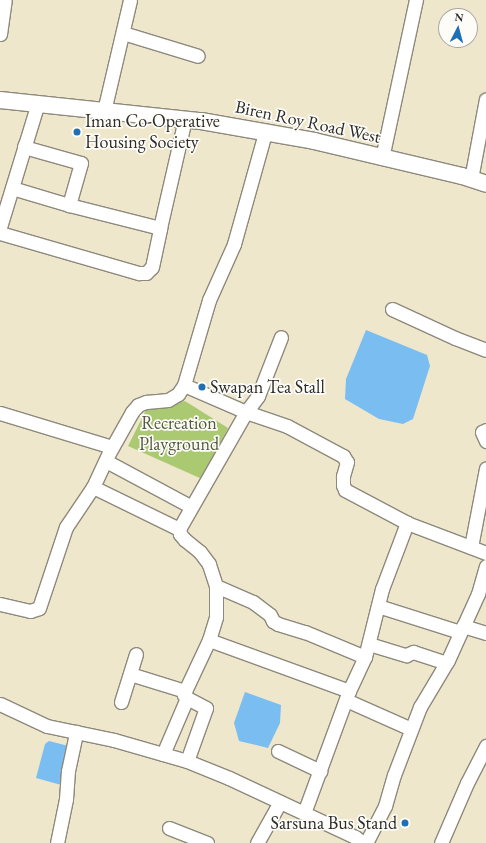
<!DOCTYPE html>
<html>
<head>
<meta charset="utf-8">
<style>
  body { margin:0 }
  #map { position:relative; width:486px; height:843px; overflow:hidden; background:#efe7cc; font-family:"EB Garamond",serif }
  div>[style] { position:absolute }
  [style*='--x'] { left:calc(var(--x)*1px); top:calc(var(--y)*1px); width:calc(var(--w)*1px); rotate:calc(var(--a)*1deg) }
  .green>* { inset:0; background:#aac971 }
  .water>* { inset:0; background:#7abdf0 }
  .roads { filter:drop-shadow(1px 0 #8d897c) drop-shadow(-1px 0 #8d897c) drop-shadow(0 1px #8d897c) drop-shadow(0 -1px #8d897c) }
  .minor>* { height:13px; margin:-6.5px; padding:0 6.5px; transform-origin:6.5px; border-radius:6.5px; background:#fff }
  .major>* { height:16px; margin:-8px; padding:0 8px; transform-origin:8px; border-radius:8px; background:#fff }
  .dots>* { width:11px; height:11px; translate:-50% -50%; box-sizing:border-box; border:2px solid #fdfcf7; border-radius:50% }
  span { translate:-50% -50%; white-space:nowrap; text-align:center; line-height:1.15; -webkit-text-stroke:3.5px #fdfcf7; paint-order:stroke }
  .poi-label { font-size:18px; color:#2b2b2b }
  .left { translate:0 -50%; text-align:left }
  .right { translate:-100% -50%; text-align:right }
  .street-label { font-size:18px; color:#2b2b2b }
  .park-label { font-size:18px; color:#515a40 }
  .north { position:absolute; left:438px; top:8px; width:40px; height:40px; box-sizing:border-box; background:#fdfcf7; border:1px solid #a9a8a5; border-radius:50%; rotate:6deg; font-size:11px; font-weight:700; line-height:16px; text-align:center; color:#2b2b2b }
  .north::after { content:''; display:block; margin:auto; width:14px; height:18px; background:#1f6fb2; clip-path:polygon(50% 0,100% 100%,50% 72%,0 100%) }
</style>
</head>
<body>
<div id="map">
  <div class="green">
    <div style="clip-path:polygon(185px 401px,228px 428px,202px 479px,128px 446px,146px 410px)"></div>
  </div>
  <div class="water">
    <div style="clip-path:polygon(366px 330px,427px 355px,430px 366px,413px 419px,403px 424px,379px 419px,345px 399px,346px 379px)"></div>
    <div style="clip-path:polygon(245px 692px,281px 705px,280px 723px,268px 748px,239px 741px,234px 723px)"></div>
    <div style="clip-path:polygon(49px 741px,80px 749px,72px 788px,36px 778px,45px 744px)"></div>
  </div>
  <div class="roads">
    <div class="minor">
      <div style="--x:123;--y:33;--w:78;--a:17"></div>
      <div style="--x:0;--y:34;--w:34;--a:-82"></div>
      <div style="--x:104;--y:111;--w:114;--a:-76.8"></div>
      <div style="--x:25;--y:144;--w:3;--a:108"></div>
      <div style="--x:24;--y:147;--w:59;--a:15.7"></div>
      <div style="--x:81;--y:163;--w:44;--a:105.9"></div>
      <div style="--x:382;--y:158;--w:162;--a:-77.9"></div>
      <div style="--x:471;--y:179;--w:81;--a:-79.4"></div>
      <div style="--x:12;--y:188;--w:59;--a:16.6"></div>
      <div style="--x:69;--y:205;--w:94;--a:14.2"></div>
      <div style="--x:160;--y:228;--w:112;--a:-77.1"></div>
      <div style="--x:0;--y:227;--w:130;--a:-73"></div>
      <div style="--x:0;--y:233;--w:145;--a:16.1"></div>
      <div style="--x:139;--y:273;--w:7;--a:0"></div>
      <div style="--x:146;--y:273;--w:8;--a:-45"></div>
      <div style="--x:152;--y:267;--w:40;--a:-78"></div>
      <div style="--x:392;--y:309;--w:69;--a:24.7"></div>
      <div style="--x:455;--y:338;--w:33;--a:21"></div>
      <div style="--x:184;--y:385;--w:68;--a:23.5"></div>
      <div style="--x:246;--y:412;--w:43;--a:18.9"></div>
      <div style="--x:287;--y:426;--w:64;--a:28.2"></div>
      <div style="--x:343;--y:456;--w:7;--a:56"></div>
      <div style="--x:347;--y:462;--w:15;--a:106"></div>
      <div style="--x:343;--y:476;--w:9;--a:90"></div>
      <div style="--x:343;--y:485;--w:5;--a:68"></div>
      <div style="--x:345;--y:490;--w:70;--a:28"></div>
      <div style="--x:0;--y:413;--w:117;--a:16.9"></div>
      <div style="--x:486;--y:430;--w:4;--a:153"></div>
      <div style="--x:482;--y:432;--w:10;--a:66"></div>
      <div style="--x:106;--y:461;--w:95;--a:28.2"></div>
      <div style="--x:93;--y:487;--w:96;--a:26"></div>
      <div style="--x:471;--y:547;--w:80;--a:-79.2"></div>
      <div style="--x:216;--y:586;--w:40;--a:23.4"></div>
      <div style="--x:253;--y:602;--w:21;--a:37"></div>
      <div style="--x:270;--y:615;--w:7;--a:63"></div>
      <div style="--x:273;--y:621;--w:6;--a:31"></div>
      <div style="--x:278;--y:624;--w:28;--a:17"></div>
      <div style="--x:305;--y:632;--w:65;--a:22.6"></div>
      <div style="--x:0;--y:604;--w:31;--a:13"></div>
      <div style="--x:30;--y:611;--w:9;--a:-18"></div>
      <div style="--x:39;--y:608;--w:85;--a:-71.6"></div>
      <div style="--x:66;--y:527;--w:48;--a:-56"></div>
      <div style="--x:93;--y:487;--w:38;--a:-65"></div>
      <div style="--x:109;--y:453;--w:47;--a:-60.7"></div>
      <div style="--x:132;--y:412;--w:9;--a:-49"></div>
      <div style="--x:138;--y:405;--w:9;--a:-21"></div>
      <div style="--x:146;--y:402;--w:22;--a:-5"></div>
      <div style="--x:168;--y:400;--w:12;--a:-31"></div>
      <div style="--x:178;--y:394;--w:11;--a:-56"></div>
      <div style="--x:184;--y:385;--w:89;--a:-73.6"></div>
      <div style="--x:209;--y:300;--w:61;--a:-65.9"></div>
      <div style="--x:234;--y:244;--w:115;--a:-74.4"></div>
      <div style="--x:378;--y:606;--w:86;--a:17.6"></div>
      <div style="--x:463;--y:626;--w:24;--a:17"></div>
      <div style="--x:209;--y:640;--w:149;--a:20"></div>
      <div style="--x:369;--y:644;--w:39;--a:17"></div>
      <div style="--x:406;--y:655;--w:8;--a:-23"></div>
      <div style="--x:413;--y:652;--w:35;--a:18"></div>
      <div style="--x:130;--y:674;--w:58;--a:17.2"></div>
      <div style="--x:346;--y:700;--w:71;--a:24"></div>
      <div style="--x:121;--y:702;--w:50;--a:-72.6"></div>
      <div style="--x:0;--y:704;--w:52;--a:25.1"></div>
      <div style="--x:47;--y:726;--w:68;--a:11.8"></div>
      <div style="--x:114;--y:740;--w:76;--a:16"></div>
      <div style="--x:187;--y:761;--w:45;--a:22"></div>
      <div style="--x:229;--y:778;--w:139;--a:25.1"></div>
      <div style="--x:355;--y:837;--w:10;--a:37"></div>
      <div style="--x:278;--y:751;--w:47;--a:25.5"></div>
      <div style="--x:163;--y:754;--w:61;--a:-66.8"></div>
      <div style="--x:187;--y:761;--w:56;--a:-70.3"></div>
      <div style="--x:206;--y:708;--w:21;--a:-152"></div>
      <div style="--x:187;--y:698;--w:4;--a:-135"></div>
      <div style="--x:184;--y:695;--w:4;--a:-76"></div>
      <div style="--x:185;--y:691;--w:56;--a:-64.8"></div>
      <div style="--x:209;--y:640;--w:24;--a:-73"></div>
      <div style="--x:216;--y:617;--w:31;--a:-90"></div>
      <div style="--x:216;--y:586;--w:23;--a:-108"></div>
      <div style="--x:209;--y:564;--w:15;--a:-127"></div>
      <div style="--x:200;--y:552;--w:19;--a:-141"></div>
      <div style="--x:185;--y:540;--w:8;--a:-130"></div>
      <div style="--x:180;--y:534;--w:5;--a:-101"></div>
      <div style="--x:179;--y:529;--w:135;--a:-60.2"></div>
      <div style="--x:246;--y:412;--w:20;--a:-53"></div>
      <div style="--x:258;--y:396;--w:63;--a:-68.7"></div>
      <div style="--x:304;--y:813;--w:130;--a:-69.8"></div>
      <div style="--x:349;--y:691;--w:38;--a:-65"></div>
      <div style="--x:365;--y:657;--w:70;--a:-76"></div>
      <div style="--x:382;--y:589;--w:71;--a:-69.3"></div>
      <div style="--x:407;--y:523;--w:85;--a:20.8"></div>
      <div style="--x:169;--y:828;--w:41;--a:21.5"></div>
      <div style="--x:57;--y:843;--w:45;--a:-78.4"></div>
      <div style="--x:66;--y:799;--w:28;--a:-86"></div>
      <div style="--x:68;--y:771;--w:40;--a:-78"></div>
      <div style="--x:257;--y:843;--w:47;--a:-60.7"></div>
      <div style="--x:366;--y:843;--w:42;--a:-62.8"></div>
      <div style="--x:385;--y:806;--w:32;--a:-74"></div>
      <div style="--x:394;--y:775;--w:73;--a:-69.1"></div>
      <div style="--x:420;--y:707;--w:55;--a:-59.2"></div>
      <div style="--x:448;--y:660;--w:72;--a:-65.6"></div>
      <div style="--x:478;--y:594;--w:29;--a:-74"></div>
      <div style="--x:441;--y:843;--w:65;--a:-66.6"></div>
      <div style="--x:467;--y:783;--w:42;--a:-62.8"></div>
    </div>
    <div class="major">
      <div style="--x:0;--y:100;--w:202;--a:6"></div>
      <div style="--x:201;--y:121;--w:115;--a:10"></div>
      <div style="--x:314;--y:141;--w:152;--a:13.3"></div>
      <div style="--x:462;--y:176;--w:25;--a:18"></div>
    </div>
  </div>
  <div class="dots">
    <div style="left:77px;top:132px;background:#1f6fb2"></div>
    <div style="left:202px;top:387px;background:#1f6fb2"></div>
    <div style="left:405px;top:823px;background:#1f6fb2"></div>
  </div>
  <div class="poi-label">
    <span class="left" style="left:85px;top:132px">Iman Co-Operative<br>Housing Society</span>
    <span class="left" style="left:210px;top:387px">Swapan Tea Stall</span>
    <span class="right" style="left:397px;top:823px">Sarsuna Bus Stand</span>
  </div>
  <div class="street-label">
    <span style="left:308px;top:122px;rotate:12deg">Biren Roy Road West</span>
  </div>
  <div class="park-label">
    <span style="left:179px;top:434px">Recreation<br>Playground</span>
  </div>
  <div class="north">N</div>
</div>
</body>
</html>
